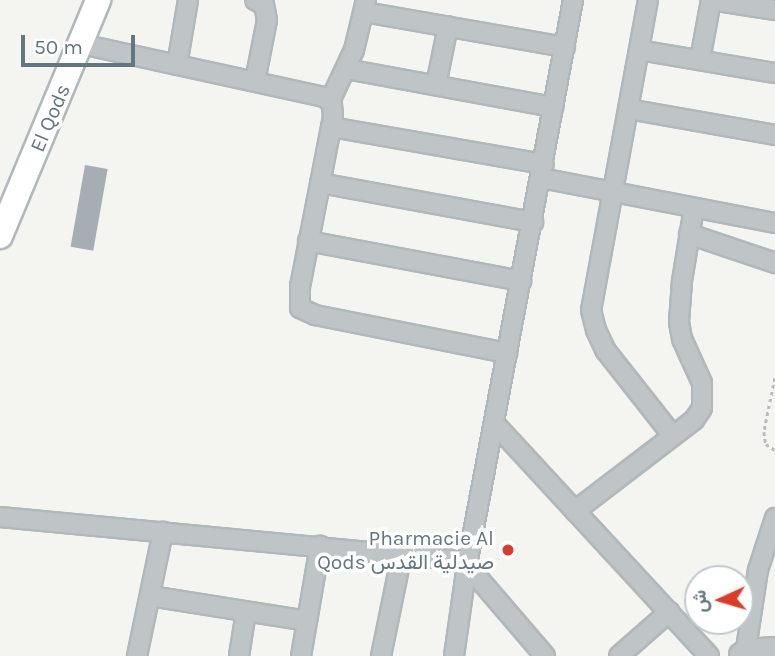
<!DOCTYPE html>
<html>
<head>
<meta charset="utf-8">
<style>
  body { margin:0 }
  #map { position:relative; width:775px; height:656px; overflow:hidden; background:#f4f4f0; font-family:Karla,Vazirmatn,sans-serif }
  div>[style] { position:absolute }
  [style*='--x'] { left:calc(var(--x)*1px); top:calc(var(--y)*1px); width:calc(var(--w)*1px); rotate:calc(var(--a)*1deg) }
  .building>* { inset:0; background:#a5afb3; transform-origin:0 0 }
  .path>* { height:2.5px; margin-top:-1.25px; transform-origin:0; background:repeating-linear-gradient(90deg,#b9bcbd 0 3.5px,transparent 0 7px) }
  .roads { filter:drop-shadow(2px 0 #b1b8bb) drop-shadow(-2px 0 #b1b8bb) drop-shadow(0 2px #b1b8bb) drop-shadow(0 -2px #b1b8bb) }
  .street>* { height:18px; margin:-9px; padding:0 9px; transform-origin:9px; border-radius:9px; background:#bfc4c6 }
  .secondary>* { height:24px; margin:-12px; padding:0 12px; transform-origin:12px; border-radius:12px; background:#fff }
  .dots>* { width:19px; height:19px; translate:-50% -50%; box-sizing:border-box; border:4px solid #fff; border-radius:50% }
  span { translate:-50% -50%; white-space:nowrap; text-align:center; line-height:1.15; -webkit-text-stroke:7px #fff; paint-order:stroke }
  .street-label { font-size:21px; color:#637781 }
  .poi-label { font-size:21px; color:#637781 }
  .right { translate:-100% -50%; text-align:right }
  .north { position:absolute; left:684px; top:565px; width:70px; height:70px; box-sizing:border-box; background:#fff; border:2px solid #c1c9cd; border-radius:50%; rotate:266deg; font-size:19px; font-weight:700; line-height:28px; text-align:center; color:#637781 }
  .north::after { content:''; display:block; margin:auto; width:24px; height:32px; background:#e03b24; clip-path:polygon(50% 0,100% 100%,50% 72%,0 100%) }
  .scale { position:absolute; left:21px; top:35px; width:114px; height:32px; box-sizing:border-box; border:4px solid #637781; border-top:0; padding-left:9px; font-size:21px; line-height:24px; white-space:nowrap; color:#637781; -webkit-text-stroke:5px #fff; paint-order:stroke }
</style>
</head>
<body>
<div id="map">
  <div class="building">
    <div style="left:85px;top:165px;width:23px;height:83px;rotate:10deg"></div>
  </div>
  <div class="path">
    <div style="--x:775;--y:378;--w:55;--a:101.5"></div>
    <div style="--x:764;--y:432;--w:12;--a:81"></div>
    <div style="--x:766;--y:444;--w:11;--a:34"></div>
  </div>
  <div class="roads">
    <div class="street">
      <div style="--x:648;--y:0;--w:315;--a:100.4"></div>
      <div style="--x:591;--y:310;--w:21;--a:76"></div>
      <div style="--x:596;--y:330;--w:23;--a:65"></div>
      <div style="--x:606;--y:351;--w:108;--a:51.8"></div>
      <div style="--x:711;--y:0;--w:65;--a:8.9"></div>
      <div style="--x:364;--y:12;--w:204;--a:9.9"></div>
      <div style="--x:81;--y:44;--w:250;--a:12.3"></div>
      <div style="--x:325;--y:97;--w:10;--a:45"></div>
      <div style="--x:332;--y:104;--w:13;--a:86"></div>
      <div style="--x:333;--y:117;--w:172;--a:101"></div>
      <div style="--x:300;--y:286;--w:22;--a:90"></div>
      <div style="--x:300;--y:308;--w:17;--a:25"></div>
      <div style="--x:315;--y:315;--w:196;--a:11.2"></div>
      <div style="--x:639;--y:50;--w:138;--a:9.6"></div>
      <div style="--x:700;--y:60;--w:61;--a:-79.6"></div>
      <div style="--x:177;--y:65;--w:66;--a:-80.4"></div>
      <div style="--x:346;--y:69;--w:211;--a:10.4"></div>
      <div style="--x:255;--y:81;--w:62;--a:-78.9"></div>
      <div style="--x:267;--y:20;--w:15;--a:-101"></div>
      <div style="--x:264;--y:5;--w:10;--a:-151"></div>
      <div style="--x:436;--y:85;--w:60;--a:-78.5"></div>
      <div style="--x:330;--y:101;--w:56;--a:-64.8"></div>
      <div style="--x:354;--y:50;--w:51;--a:-76.5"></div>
      <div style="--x:628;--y:109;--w:149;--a:10"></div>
      <div style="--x:331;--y:127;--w:216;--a:9.9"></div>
      <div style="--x:541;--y:178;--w:238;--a:10.9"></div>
      <div style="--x:320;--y:183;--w:217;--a:10.4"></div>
      <div style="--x:689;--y:234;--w:91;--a:18.6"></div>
      <div style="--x:308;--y:241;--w:217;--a:10.6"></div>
      <div style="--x:494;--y:423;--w:317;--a:47.3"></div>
      <div style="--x:575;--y:511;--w:150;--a:-37.4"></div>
      <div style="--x:694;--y:420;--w:14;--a:-56"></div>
      <div style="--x:702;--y:408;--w:25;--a:-90"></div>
      <div style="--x:702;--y:383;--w:48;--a:-114.4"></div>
      <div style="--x:682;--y:339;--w:17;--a:-100"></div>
      <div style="--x:679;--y:322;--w:41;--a:-85.8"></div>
      <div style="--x:682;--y:281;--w:74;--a:-80.7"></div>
      <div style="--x:0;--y:517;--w:450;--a:5.4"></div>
      <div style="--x:448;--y:559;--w:20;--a:18"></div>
      <div style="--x:467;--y:565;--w:120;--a:49.4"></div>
      <div style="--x:150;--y:596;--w:159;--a:9"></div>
      <div style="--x:746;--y:649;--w:80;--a:-81.4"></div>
      <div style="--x:758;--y:570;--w:55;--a:-71.9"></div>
      <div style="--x:739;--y:654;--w:9;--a:-36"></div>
      <div style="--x:746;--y:649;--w:29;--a:-4"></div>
      <div style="--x:137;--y:656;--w:127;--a:-78.2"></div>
      <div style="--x:239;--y:656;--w:45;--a:-81"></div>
      <div style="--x:301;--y:656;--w:112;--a:-80.2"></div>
      <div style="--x:381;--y:656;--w:104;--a:-78.4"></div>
      <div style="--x:454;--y:656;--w:92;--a:-81.9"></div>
      <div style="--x:467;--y:565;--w:575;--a:-79.37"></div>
      <div style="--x:619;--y:656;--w:67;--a:-41.3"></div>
    </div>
    <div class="secondary">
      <div style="--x:0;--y:236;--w:256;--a:-67.4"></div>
    </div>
  </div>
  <div class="dots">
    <div style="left:508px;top:550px;background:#e03b24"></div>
  </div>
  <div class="street-label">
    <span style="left:50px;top:118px;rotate:-67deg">El Qods</span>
  </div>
  <div class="poi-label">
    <span class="right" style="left:494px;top:550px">Pharmacie Al<br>Qods صيدلية القدس</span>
  </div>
  <div class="north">ش</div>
  <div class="scale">50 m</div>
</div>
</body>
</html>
